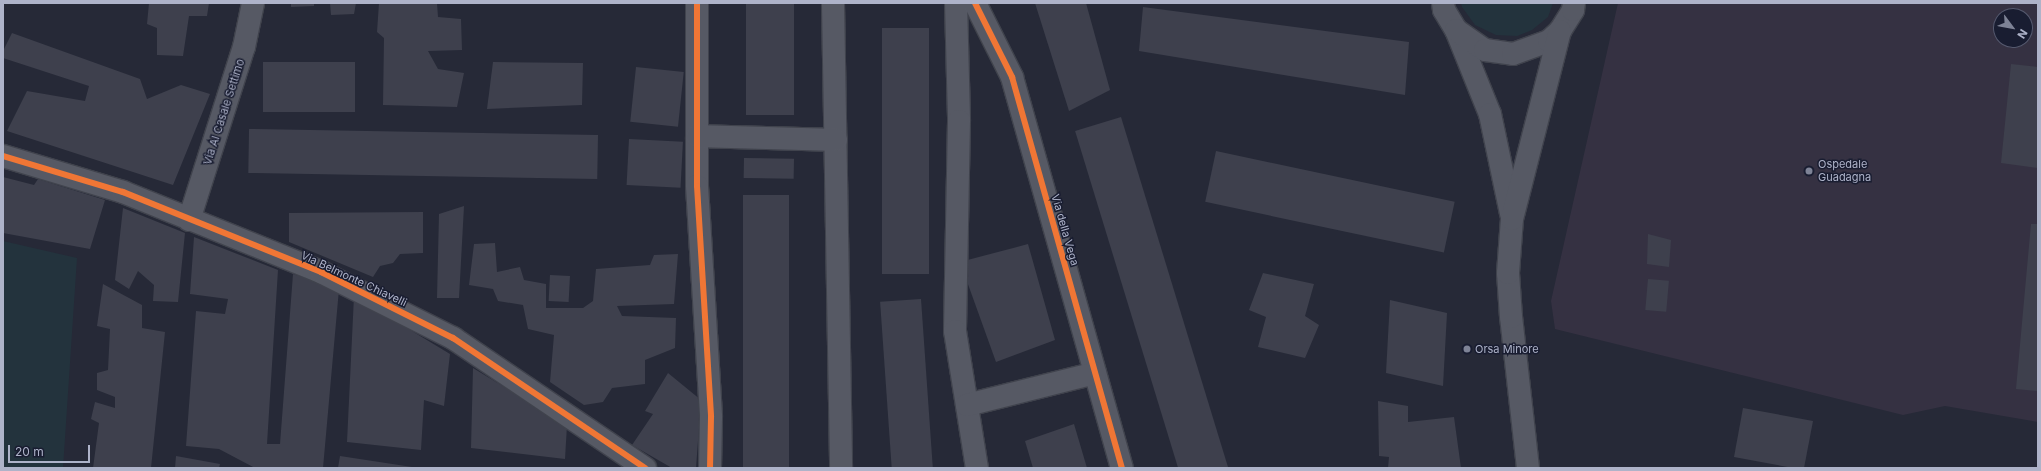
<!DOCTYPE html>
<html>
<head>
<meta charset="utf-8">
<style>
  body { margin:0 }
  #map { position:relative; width:2041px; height:471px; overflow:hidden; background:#262937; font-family:Inter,sans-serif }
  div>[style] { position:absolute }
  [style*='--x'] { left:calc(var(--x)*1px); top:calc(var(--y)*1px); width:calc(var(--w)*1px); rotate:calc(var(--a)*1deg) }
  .medical>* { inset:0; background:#353142 }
  .green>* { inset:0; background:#23333d }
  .building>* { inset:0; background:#3e404d; transform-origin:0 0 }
  .roads { filter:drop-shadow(1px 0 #40434d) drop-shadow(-1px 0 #40434d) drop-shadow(0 1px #40434d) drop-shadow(0 -1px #40434d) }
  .minor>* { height:22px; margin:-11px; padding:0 11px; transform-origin:11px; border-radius:11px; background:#565964 }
  .cycleway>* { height:6px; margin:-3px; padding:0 3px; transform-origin:3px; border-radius:3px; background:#f07635 }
  .dots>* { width:11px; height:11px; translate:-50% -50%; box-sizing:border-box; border:2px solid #191d31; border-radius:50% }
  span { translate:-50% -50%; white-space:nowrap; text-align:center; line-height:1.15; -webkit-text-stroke:3px #191d31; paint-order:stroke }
  .street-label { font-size:11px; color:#aeb3c9 }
  .poi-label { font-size:11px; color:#aeb3c9 }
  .left { translate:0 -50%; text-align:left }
  .frame { position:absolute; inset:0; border:4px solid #aeb3c9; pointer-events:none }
  .north { position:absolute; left:1993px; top:8px; width:40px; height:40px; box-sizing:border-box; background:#191d31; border:1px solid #55596e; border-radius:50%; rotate:122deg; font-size:11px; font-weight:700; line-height:16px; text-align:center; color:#aeb3c9 }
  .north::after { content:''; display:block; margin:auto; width:14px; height:18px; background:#7e8396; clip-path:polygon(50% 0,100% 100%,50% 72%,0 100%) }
  .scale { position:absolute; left:8px; top:445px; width:82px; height:18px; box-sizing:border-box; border:2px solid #aeb3c9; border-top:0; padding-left:5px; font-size:12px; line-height:14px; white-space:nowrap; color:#aeb3c9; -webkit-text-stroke:3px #191d31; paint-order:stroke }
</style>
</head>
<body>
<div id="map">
  <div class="medical">
    <div style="clip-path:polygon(evenodd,1618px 3px,2038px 3px,2038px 422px,1945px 406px,1903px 415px,1555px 329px,1551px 301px,1618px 3px,2001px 16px,2025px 16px,2025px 40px,2001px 40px,2001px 16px)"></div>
  </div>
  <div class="green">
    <div style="clip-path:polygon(1461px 3px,1553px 3px,1548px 17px,1532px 30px,1517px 36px,1496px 35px,1475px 25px,1462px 7px)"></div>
    <div style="clip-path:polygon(3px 241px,77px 258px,63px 468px,3px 468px)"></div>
  </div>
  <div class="building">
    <div style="clip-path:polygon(149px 3px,209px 3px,207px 16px,189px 16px,183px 56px,157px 55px,157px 28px,147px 24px)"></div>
    <div style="clip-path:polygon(291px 3px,314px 3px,314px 6px,291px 7px)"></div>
    <div style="clip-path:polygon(330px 3px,356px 3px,354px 14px,331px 15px)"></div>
    <div style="clip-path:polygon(379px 3px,437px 3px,438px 17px,461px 19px,462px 50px,428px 51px,438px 69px,464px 73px,457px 107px,383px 105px,384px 38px,377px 32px)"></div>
    <div style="left:746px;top:3px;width:48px;height:112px"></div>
    <div style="clip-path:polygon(1035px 3px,1086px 3px,1110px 90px,1069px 111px)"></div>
    <div style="clip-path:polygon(1143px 7px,1409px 42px,1405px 95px,1139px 51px)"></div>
    <div style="left:882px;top:28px;width:47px;height:246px"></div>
    <div style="clip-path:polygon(12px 33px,140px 79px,147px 99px,181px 85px,210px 94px,173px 185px,7px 131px,27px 91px,85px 101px,89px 86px,3px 58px,3px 51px)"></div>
    <div style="left:263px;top:62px;width:92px;height:50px"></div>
    <div style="clip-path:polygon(493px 62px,583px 63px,582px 105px,487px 109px)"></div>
    <div style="clip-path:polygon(2011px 64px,2038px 67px,2038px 168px,2001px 163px)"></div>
    <div style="left:636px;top:67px;width:48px;height:55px;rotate:6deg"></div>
    <div style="left:1121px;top:117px;width:368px;height:48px;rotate:73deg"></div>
    <div style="left:598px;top:135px;width:44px;height:349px;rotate:91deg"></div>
    <div style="left:629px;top:139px;width:54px;height:46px;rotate:3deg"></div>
    <div style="left:1216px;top:151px;width:244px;height:52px;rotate:12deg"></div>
    <div style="left:744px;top:158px;width:50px;height:20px;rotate:1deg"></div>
    <div style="clip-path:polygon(3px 177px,34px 185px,38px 179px,105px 200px,90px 249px,3px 233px)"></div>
    <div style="left:743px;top:195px;width:46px;height:273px"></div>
    <div style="clip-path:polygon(464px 206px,459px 298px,437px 298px,439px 214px)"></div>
    <div style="clip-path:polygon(123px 208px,185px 233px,178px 302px,153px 301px,154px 285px,138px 271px,129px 289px,115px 280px)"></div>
    <div style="clip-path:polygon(423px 212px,423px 253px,400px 254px,393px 263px,380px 266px,373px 277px,289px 242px,289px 213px)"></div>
    <div style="clip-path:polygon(2031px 224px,2038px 224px,2038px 391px,2016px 389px)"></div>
    <div style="clip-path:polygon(1648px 234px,1671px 240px,1669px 267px,1647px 264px)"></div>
    <div style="clip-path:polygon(194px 237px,278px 270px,267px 444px,280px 444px,293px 274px,339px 289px,323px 468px,255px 468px,219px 449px,186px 446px,196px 311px,225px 314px,228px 299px,190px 294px)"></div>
    <div style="clip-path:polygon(495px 243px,497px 272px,520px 267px,524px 280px,546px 284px,546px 308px,583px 308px,593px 301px,596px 269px,650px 265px,654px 255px,678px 254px,674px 304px,617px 306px,622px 316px,676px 318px,675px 348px,645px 360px,645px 384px,612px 388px,603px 402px,584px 405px,550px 382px,554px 335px,528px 329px,523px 305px,498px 301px,493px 289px,469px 285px,474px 244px)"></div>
    <div style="clip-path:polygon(1028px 244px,1055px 340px,996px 362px,960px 262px)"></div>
    <div style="clip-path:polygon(1263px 273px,1314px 284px,1305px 316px,1319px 325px,1305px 358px,1258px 347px,1266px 317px,1249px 310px)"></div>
    <div style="left:550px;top:275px;width:20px;height:26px;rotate:3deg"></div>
    <div style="left:1648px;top:279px;width:21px;height:31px;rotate:5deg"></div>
    <div style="clip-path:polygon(103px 284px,142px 305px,142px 328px,165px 332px,151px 468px,93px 468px,99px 423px,91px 419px,95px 402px,115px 408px,115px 397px,97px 390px,97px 373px,108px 370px,110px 329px,97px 326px)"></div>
    <div style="clip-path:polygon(354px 296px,450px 354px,444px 406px,424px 400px,421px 450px,347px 442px)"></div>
    <div style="left:921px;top:299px;width:169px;height:41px;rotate:86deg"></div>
    <div style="clip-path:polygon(1390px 300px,1447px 313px,1443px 386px,1386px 373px)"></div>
    <div style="clip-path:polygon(473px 368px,567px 425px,565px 459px,471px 448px)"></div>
    <div style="clip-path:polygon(668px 373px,701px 400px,696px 468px,672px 468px,632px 445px,653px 414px,645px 411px)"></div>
    <div style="clip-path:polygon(1378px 401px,1408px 406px,1408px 422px,1454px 417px,1461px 468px,1388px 468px,1389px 457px,1379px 456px)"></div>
    <div style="clip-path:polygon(1743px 408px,1813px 421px,1804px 468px,1793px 468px,1734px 457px)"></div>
    <div style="clip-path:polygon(1074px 424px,1087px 468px,1033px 468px,1025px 441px)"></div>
    <div style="clip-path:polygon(176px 456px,220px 464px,219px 468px,175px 468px)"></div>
    <div style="clip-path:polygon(340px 456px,412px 467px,412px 468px,338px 468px)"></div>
  </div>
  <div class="roads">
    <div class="minor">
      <div style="--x:697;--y:3;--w:183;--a:90"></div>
      <div style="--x:697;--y:186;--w:231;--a:86.5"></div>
      <div style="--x:711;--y:417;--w:51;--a:91.1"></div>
      <div style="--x:833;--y:3;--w:465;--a:89"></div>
      <div style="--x:956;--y:3;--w:118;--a:88.5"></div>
      <div style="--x:959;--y:121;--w:210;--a:91.1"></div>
      <div style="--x:955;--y:331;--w:139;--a:80.9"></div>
      <div style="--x:975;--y:3;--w:83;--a:63.4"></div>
      <div style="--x:1012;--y:77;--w:406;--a:74.3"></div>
      <div style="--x:1443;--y:3;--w:7;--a:82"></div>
      <div style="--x:1444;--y:10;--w:23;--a:59"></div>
      <div style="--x:1456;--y:30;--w:91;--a:68"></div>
      <div style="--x:1490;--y:114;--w:102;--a:78.1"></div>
      <div style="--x:1456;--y:30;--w:35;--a:35"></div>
      <div style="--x:1485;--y:50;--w:28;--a:8"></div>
      <div style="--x:1513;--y:54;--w:38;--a:-20"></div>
      <div style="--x:1549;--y:41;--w:15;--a:-42"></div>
      <div style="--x:1560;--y:31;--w:25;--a:-58"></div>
      <div style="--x:1573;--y:10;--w:7;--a:-82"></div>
      <div style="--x:697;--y:136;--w:139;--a:1.6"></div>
      <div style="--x:3;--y:156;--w:125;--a:16.7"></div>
      <div style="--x:123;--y:192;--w:214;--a:22"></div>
      <div style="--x:321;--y:272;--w:148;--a:26.6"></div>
      <div style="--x:453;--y:338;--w:232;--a:34.1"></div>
      <div style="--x:189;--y:220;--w:182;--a:-72.4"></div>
      <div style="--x:244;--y:47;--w:45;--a:-78.4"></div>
      <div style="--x:967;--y:405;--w:132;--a:-14"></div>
      <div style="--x:1528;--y:468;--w:152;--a:-96.4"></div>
      <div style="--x:1511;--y:317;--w:44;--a:-93.9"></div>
      <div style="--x:1508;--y:273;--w:54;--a:-85.8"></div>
      <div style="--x:1512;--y:219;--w:194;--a:-75.7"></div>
    </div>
  </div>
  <div class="cycleway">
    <div style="--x:697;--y:3;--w:183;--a:90"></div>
    <div style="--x:697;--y:186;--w:231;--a:86.5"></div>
    <div style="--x:711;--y:417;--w:51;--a:91.1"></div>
    <div style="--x:975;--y:3;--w:83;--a:63.4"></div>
    <div style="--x:1012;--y:77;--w:406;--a:74.3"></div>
    <div style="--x:3;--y:156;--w:125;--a:16.7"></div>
    <div style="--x:123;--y:192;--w:214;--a:22"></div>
    <div style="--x:321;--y:272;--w:148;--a:26.6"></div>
    <div style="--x:453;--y:338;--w:232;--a:34.1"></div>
  </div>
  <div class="dots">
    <div style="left:1809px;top:171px;background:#7e8396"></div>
    <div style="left:1467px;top:349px;background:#7e8396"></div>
  </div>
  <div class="street-label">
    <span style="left:224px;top:112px;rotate:-72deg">Via Al Casale Settimo</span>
    <span style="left:1065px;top:230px;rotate:74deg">Via della Vega</span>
    <span style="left:354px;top:279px;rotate:25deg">Via Belmonte Chiavelli</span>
  </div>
  <div class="poi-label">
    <span class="left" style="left:1818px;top:171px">Ospedale<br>Guadagna</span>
    <span class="left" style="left:1475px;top:349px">Orsa Minore</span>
  </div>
  <div class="frame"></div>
  <div class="north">N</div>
  <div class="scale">20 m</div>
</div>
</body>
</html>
